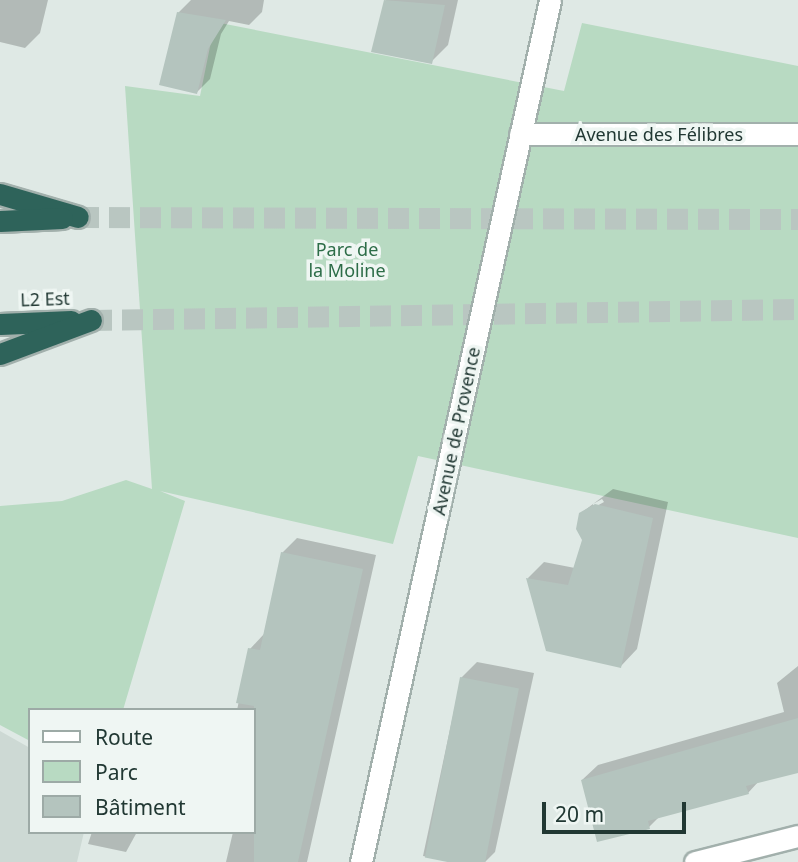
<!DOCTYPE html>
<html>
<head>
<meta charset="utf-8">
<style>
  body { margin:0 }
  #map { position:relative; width:798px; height:862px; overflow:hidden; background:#dfe9e5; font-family:"Noto Sans",sans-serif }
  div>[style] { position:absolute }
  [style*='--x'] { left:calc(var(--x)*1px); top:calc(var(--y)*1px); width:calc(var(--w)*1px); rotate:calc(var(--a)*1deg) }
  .built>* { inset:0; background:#cdd9d4 }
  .green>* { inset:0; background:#b8dac2 }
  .shadow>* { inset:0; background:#0003 }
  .building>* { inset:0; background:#b4c4be; transform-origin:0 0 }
  .highway-tunnel>* { height:21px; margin-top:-10.5px; transform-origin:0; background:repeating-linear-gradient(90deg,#b9c6c1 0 21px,transparent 0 31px) }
  .roads { filter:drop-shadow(2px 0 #a2b0ac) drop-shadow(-2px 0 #a2b0ac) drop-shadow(0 2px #a2b0ac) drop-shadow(0 -2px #a2b0ac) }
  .street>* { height:21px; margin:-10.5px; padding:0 10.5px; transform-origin:10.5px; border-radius:10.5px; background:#fff }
  .highway>* { height:21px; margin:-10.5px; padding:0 10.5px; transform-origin:10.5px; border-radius:10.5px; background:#2e635a }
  span { translate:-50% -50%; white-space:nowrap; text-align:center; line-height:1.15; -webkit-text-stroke:7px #eff6f3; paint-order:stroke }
  .street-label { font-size:18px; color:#213833 }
  .park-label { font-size:18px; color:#2d6d48 }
  .legend { position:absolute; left:28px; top:708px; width:228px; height:126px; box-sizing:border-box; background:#eff6f3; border:2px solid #9daaa6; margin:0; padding:9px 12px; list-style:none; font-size:21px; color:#213833 }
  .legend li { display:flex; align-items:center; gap:14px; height:35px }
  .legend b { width:35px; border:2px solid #9daaa6 }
  .scale { position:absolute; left:542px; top:802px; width:144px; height:32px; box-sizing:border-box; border:4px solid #213833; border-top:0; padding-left:9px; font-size:21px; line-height:24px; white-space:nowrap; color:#213833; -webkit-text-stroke:5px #eff6f3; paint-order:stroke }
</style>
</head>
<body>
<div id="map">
  <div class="built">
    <div style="clip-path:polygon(0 731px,30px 748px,30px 832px,84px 832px,77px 862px,0 862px)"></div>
  </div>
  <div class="green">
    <div style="clip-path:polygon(215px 22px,564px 91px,582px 23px,798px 66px,798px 538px,418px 456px,393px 544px,160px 491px,185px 501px,123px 710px,30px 710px,30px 741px,0 725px,0 506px,62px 501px,126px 480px,152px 489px,125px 86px,200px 96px)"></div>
  </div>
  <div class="shadow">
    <div style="clip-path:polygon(0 0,48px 0,40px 33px,25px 48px,0 42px)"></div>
    <div style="clip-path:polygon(191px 0,264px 0,262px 12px,249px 25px,229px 21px,221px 34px,210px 79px,197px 92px,178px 13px)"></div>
    <div style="clip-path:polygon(386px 0,458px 0,448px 45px,431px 62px,374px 51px)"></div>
    <div style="clip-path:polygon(evenodd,613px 489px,668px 502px,637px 649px,621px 666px,547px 649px,528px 578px,544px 562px,575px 568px,584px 540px,581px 513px,613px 489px,602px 499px,604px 502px,593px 508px,593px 504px,602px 499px)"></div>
    <div style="clip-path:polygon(297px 538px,376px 555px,307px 862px,226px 862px,233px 832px,254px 832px,254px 710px,237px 710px,250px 649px,264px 634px,282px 553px)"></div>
    <div style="clip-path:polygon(477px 662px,534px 673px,495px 852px,485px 862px,452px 862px,423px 856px,461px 678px)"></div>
    <div style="clip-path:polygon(798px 666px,798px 771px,759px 781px,748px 793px,661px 815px,649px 827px,582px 780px,598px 765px,784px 712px,777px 683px)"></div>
    <div style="clip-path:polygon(92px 832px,137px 832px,126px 852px,88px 844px)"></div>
  </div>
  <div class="building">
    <div style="clip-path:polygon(384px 0,445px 5px,432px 64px,371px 52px)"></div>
    <div style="clip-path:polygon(177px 12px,226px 20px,208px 49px,197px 94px,159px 85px)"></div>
    <div style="clip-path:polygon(595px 504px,653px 518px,621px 668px,546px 651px,526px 578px,568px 585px,582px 540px,576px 529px,579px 513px)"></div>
    <div style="clip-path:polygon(281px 552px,363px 569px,298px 862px,254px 862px,254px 706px,236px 703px,248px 648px,260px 650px)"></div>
    <div style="left:460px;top:677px;width:60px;height:184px;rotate:11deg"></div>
    <div style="clip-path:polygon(798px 718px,798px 773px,746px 786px,749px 794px,648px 821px,650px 829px,597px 842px,581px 780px)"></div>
  </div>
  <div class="highway-tunnel">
    <div style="--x:78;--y:217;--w:720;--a:0.16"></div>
    <div style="--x:91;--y:320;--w:707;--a:-0.89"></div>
  </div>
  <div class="roads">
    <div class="street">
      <div style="--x:520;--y:134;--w:278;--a:0"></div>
      <div style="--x:361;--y:862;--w:882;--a:-77.63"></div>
      <div style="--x:695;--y:862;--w:106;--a:-14.2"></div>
    </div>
    <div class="highway">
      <div style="--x:0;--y:194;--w:81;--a:16.4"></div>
      <div style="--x:0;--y:221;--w:62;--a:-2.8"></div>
      <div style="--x:0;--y:324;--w:71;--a:-2.4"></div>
      <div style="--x:0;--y:354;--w:97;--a:-20.5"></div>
    </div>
  </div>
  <div class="street-label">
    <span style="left:659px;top:134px">Avenue des Félibres</span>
    <span style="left:45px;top:299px;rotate:-2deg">L2 Est</span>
    <span style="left:456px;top:431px;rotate:-78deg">Avenue de Provence</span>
  </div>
  <div class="park-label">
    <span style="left:347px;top:260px">Parc de<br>la Moline</span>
  </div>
  <ul class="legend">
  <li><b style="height:9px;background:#fff"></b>Route</li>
  <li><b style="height:19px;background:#b8dac2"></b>Parc</li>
  <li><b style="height:19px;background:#b4c4be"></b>Bâtiment</li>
  </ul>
  <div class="scale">20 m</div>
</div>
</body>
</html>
